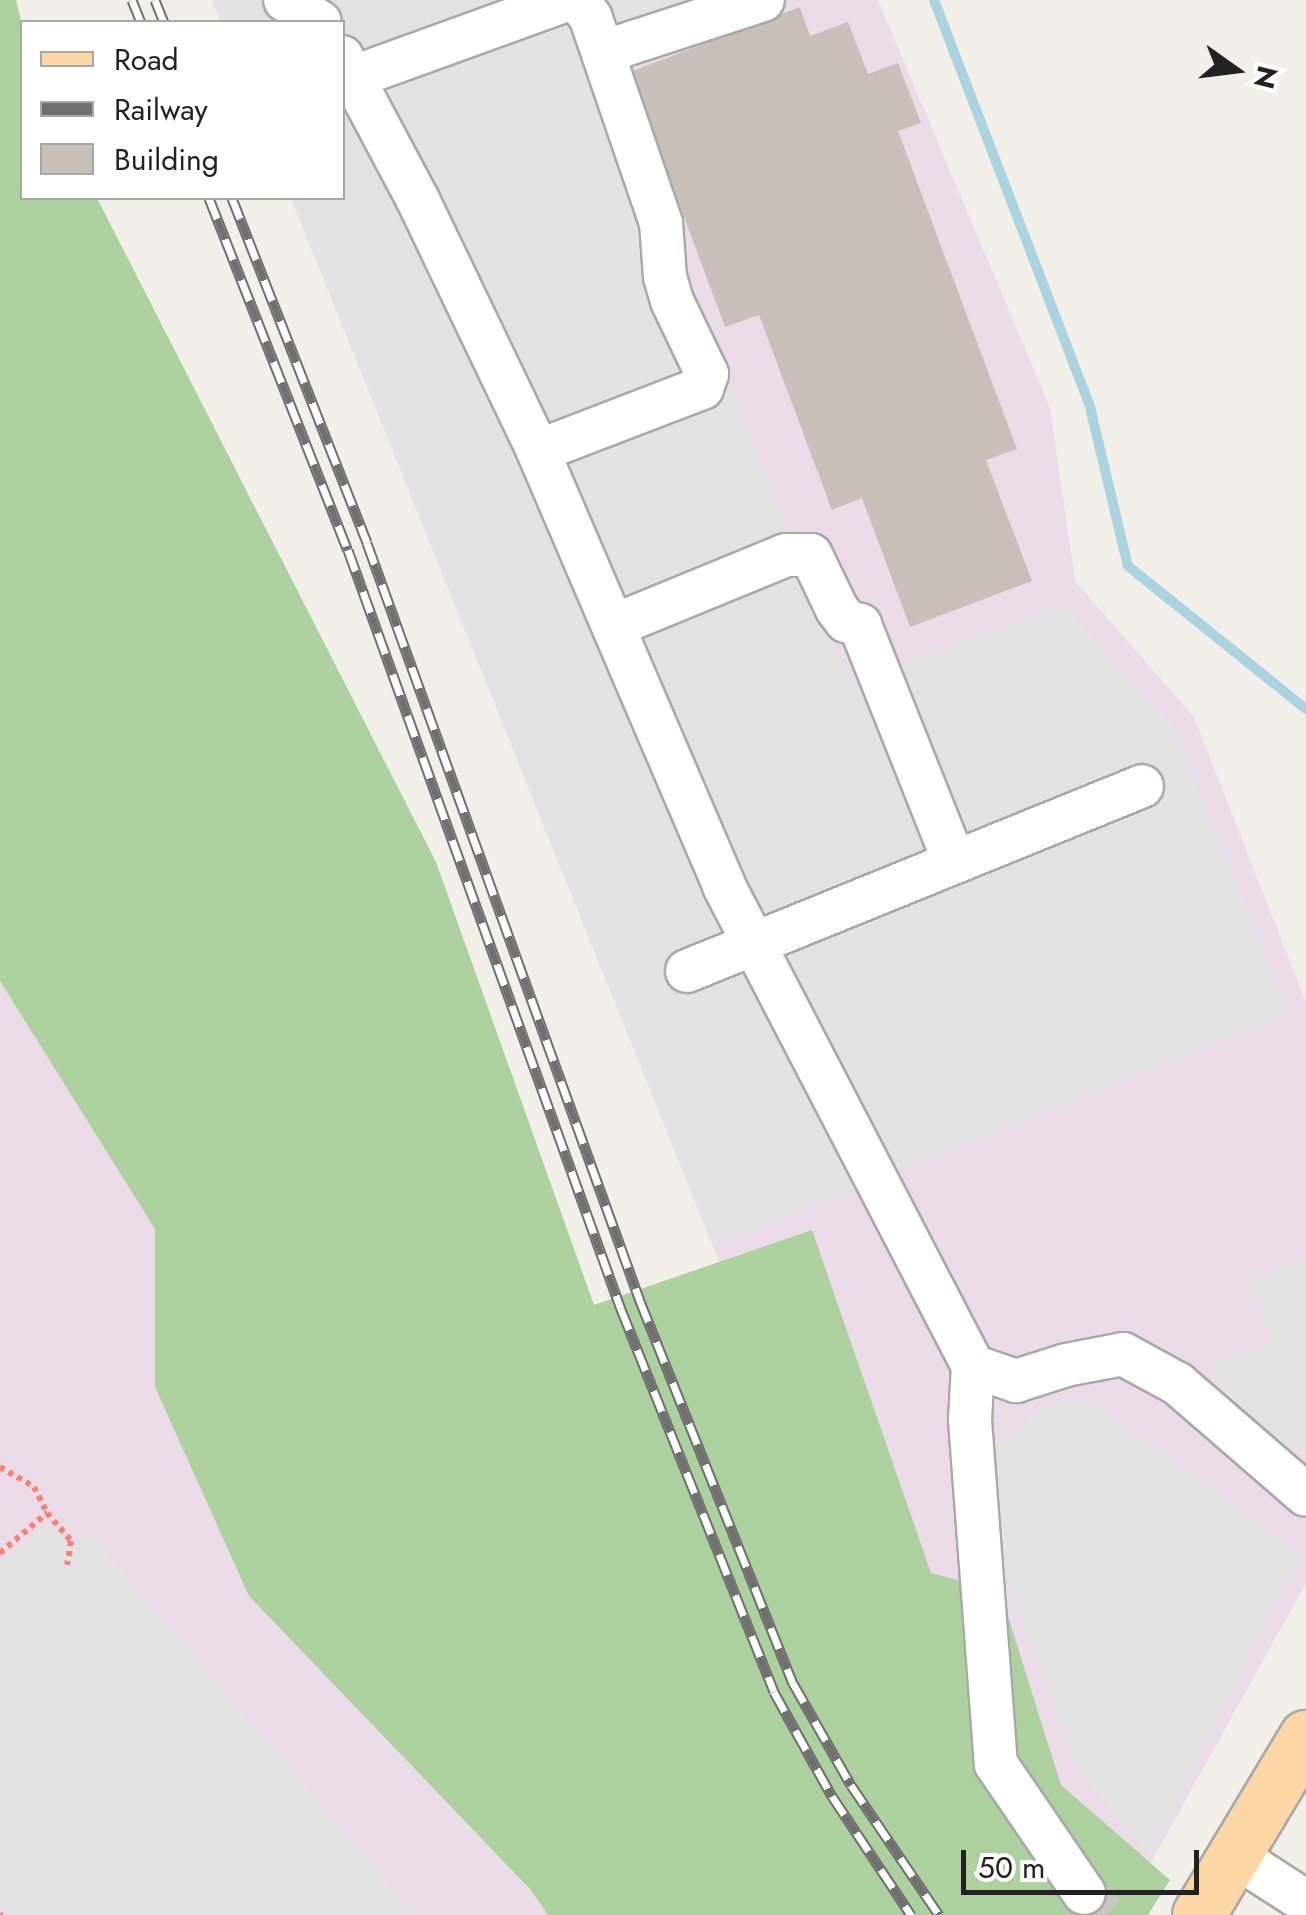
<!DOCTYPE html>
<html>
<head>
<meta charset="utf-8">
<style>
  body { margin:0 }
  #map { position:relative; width:1306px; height:1915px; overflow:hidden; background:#f2efe9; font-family:Jost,sans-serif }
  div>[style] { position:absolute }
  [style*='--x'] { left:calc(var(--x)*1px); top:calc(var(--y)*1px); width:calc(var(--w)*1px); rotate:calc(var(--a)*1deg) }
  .industrial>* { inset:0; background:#ebdbe8 }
  .forest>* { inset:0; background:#add19e }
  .parking>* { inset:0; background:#e2e2e2 }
  .stream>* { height:10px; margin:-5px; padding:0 5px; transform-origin:5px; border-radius:5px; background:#aad3df }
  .building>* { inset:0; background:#c7bfb8 }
  .minor-tunnel>* { height:42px; margin-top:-21px; transform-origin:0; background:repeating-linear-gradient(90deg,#c8c6c1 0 42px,transparent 0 63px) }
  .path>* { height:6px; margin-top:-3px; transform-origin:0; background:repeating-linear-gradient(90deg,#fa8072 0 5px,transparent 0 10px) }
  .roads { filter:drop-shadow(2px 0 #a9a9a9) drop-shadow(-2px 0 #a9a9a9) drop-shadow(0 2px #a9a9a9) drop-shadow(0 -2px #a9a9a9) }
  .minor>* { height:42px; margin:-21px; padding:0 21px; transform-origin:21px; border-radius:21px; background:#fff }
  .major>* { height:52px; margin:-26px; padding:0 26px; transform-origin:26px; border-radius:26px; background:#fcd6a4 }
  .rail>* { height:11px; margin-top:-5.5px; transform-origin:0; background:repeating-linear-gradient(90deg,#fff 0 22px,#707070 0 44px); box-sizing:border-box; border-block:2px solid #707070 }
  span { translate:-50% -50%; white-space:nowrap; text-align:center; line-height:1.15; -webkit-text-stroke:10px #fff; paint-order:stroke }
  .legend { position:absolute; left:20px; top:20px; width:325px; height:180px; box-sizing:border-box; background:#fff; border:2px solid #a7a7a7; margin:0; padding:12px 18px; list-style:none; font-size:30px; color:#222 }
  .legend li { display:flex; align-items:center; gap:20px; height:50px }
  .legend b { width:50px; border:2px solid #a7a7a7 }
  .north { position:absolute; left:1186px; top:20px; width:100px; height:100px; -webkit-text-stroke:8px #fff; paint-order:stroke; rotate:104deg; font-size:28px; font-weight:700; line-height:40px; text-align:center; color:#222 }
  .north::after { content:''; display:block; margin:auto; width:35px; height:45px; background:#222; clip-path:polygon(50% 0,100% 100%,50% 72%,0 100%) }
  .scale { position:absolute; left:961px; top:1850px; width:238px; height:45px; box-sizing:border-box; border:5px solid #222; border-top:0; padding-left:12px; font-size:30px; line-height:35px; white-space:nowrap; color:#222; -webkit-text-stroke:8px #fff; paint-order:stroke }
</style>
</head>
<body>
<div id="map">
  <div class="industrial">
    <div style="clip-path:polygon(212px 0,878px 0,1050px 408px,1075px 581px,1194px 717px,1306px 1002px,1306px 1583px,1122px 1915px,767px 1375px,713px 1246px,291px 198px,342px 198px,342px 22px,221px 22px)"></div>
    <div style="clip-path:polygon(0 981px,156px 1229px,155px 1387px,548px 1915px,0 1915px)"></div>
  </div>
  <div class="forest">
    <div style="clip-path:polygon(0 0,16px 0,22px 25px,22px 198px,97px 198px,436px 862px,594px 1305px,812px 1230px,931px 1573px,1000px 1591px,1061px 1785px,1170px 1880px,1148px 1915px,548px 1915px,529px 1888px,249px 1596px,155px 1387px,155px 1229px,0 981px)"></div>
  </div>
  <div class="parking">
    <div style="clip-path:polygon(212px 0,755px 0,603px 67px,849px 682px,1064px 605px,1174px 728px,1288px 1014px,713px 1246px,291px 198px,342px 198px,342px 22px,221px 22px)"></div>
    <div style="clip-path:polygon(1306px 1256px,1306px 1456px,1231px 1409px,1209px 1364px,1273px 1343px,1247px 1281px)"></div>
    <div style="clip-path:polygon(1066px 1401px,1094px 1403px,1300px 1553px,1151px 1856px,1079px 1772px,1000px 1563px,992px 1480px,995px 1451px,1011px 1432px,1042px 1409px)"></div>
    <div style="clip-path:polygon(48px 1522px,70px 1547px,88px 1531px,415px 1915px,8px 1915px,0 1905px,0 1562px)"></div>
  </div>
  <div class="stream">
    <div style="--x:934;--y:0;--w:436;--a:69"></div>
    <div style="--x:1090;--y:407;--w:163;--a:76.6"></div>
    <div style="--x:1128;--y:566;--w:228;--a:38.8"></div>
  </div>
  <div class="building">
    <div style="clip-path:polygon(800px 7px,810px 36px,848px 22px,868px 74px,898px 63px,921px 123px,898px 131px,1017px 449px,986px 460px,1032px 581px,910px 627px,862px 498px,832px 510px,759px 315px,725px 327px,630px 72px)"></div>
  </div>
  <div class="minor-tunnel">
    <div style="--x:1084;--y:1893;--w:30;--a:46"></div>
  </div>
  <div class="path">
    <div style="--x:0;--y:1467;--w:39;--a:30"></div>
    <div style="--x:34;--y:1487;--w:29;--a:63"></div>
    <div style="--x:47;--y:1513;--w:37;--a:49"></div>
    <div style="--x:71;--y:1541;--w:24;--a:99"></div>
    <div style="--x:0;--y:1553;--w:62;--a:-40.4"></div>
    <div style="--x:0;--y:1913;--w:2;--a:63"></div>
  </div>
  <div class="roads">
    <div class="minor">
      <div style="--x:285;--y:0;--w:41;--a:32.2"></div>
      <div style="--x:603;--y:52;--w:168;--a:-18"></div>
      <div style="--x:342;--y:57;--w:162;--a:62"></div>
      <div style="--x:418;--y:200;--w:278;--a:64.4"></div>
      <div style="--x:538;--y:451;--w:473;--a:66.8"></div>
      <div style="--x:724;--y:886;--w:541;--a:62.58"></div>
      <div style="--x:973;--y:1366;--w:54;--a:93.2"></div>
      <div style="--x:970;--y:1420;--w:345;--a:85.7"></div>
      <div style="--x:996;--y:1764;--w:156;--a:55.7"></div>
      <div style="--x:351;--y:78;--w:230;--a:-19.9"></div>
      <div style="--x:538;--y:451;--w:176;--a:-21"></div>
      <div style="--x:702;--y:388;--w:15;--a:-70"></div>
      <div style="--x:707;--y:374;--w:81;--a:-115.6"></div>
      <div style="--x:672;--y:301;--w:25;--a:-106"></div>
      <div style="--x:665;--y:277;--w:54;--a:-94.2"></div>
      <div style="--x:661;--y:223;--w:217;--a:-108.9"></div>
      <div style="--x:591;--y:18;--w:22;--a:-126"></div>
      <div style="--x:613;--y:626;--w:187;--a:-22.3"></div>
      <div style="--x:786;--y:555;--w:25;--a:0"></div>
      <div style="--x:811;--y:555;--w:60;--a:64.3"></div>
      <div style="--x:837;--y:609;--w:15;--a:53"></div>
      <div style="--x:846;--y:621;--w:15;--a:16"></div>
      <div style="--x:860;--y:625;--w:254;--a:68.3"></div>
      <div style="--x:687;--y:971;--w:491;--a:-22.1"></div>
      <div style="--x:973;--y:1366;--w:46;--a:19.2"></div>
      <div style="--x:1016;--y:1381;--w:52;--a:-17.7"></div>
      <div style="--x:1066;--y:1365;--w:58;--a:-10.9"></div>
      <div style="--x:1123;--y:1354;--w:63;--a:28.6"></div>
      <div style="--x:1178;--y:1384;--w:169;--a:40.9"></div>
      <div style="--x:1235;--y:1856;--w:85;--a:32.9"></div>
    </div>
    <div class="major">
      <div style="--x:1199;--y:1915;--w:208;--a:-59"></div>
    </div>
  </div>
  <div class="rail">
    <div style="--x:132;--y:0;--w:24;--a:68"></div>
    <div style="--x:155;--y:0;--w:24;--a:68"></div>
    <div style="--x:209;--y:198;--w:378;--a:68.5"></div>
    <div style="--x:348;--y:550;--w:807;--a:70.22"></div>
    <div style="--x:621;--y:1309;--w:412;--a:68.2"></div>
    <div style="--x:774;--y:1692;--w:119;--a:60.9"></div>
    <div style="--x:832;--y:1796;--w:143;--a:56.4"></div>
    <div style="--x:232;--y:198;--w:370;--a:68.6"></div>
    <div style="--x:367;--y:543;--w:806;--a:70.19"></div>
    <div style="--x:640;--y:1301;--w:412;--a:68.2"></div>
    <div style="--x:793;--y:1683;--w:117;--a:60.4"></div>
    <div style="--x:851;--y:1785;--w:157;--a:55.9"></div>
  </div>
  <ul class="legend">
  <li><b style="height:12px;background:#fcd6a4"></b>Road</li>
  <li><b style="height:12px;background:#707070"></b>Railway</li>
  <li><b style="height:28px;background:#c7bfb8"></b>Building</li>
  </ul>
  <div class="north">N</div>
  <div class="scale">50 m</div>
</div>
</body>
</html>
